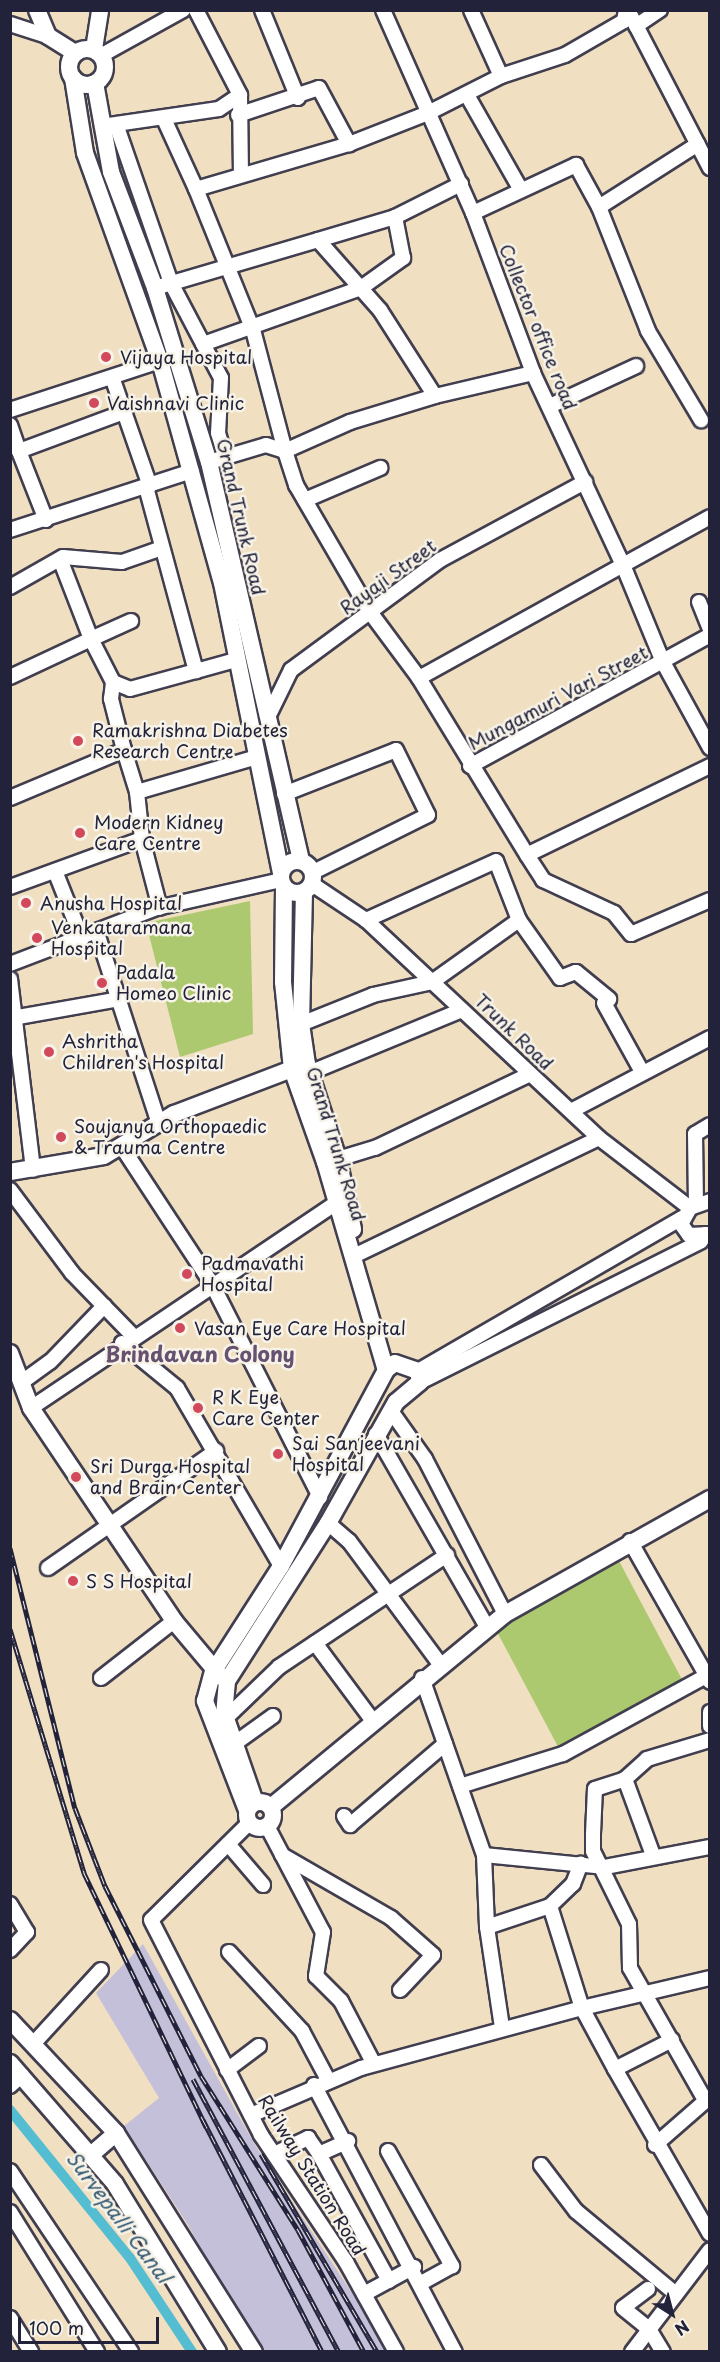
<!DOCTYPE html>
<html>
<head>
<meta charset="utf-8">
<style>
  body { margin:0 }
  #map { position:relative; width:720px; height:2362px; overflow:hidden; background:#f0dfc0; font-family:"Playpen Sans",sans-serif }
  div>[style] { position:absolute }
  [style*='--x'] { left:calc(var(--x)*1px); top:calc(var(--y)*1px); width:calc(var(--w)*1px); rotate:calc(var(--a)*1deg) }
  .industrial>* { inset:0; background:#c5c0da }
  .green>* { inset:0; background:#acc970; transform-origin:0 0 }
  .canal>* { height:10px; margin:-5px; padding:0 5px; transform-origin:5px; border-radius:5px; background:#54bdd1 }
  .roads { filter:drop-shadow(2px 0 #413e4f) drop-shadow(-2px 0 #413e4f) drop-shadow(0 2px #413e4f) drop-shadow(0 -2px #413e4f) }
  .minor>* { height:14px; margin:-7px; padding:0 7px; transform-origin:7px; border-radius:7px; background:#fff }
  .major>* { height:16px; margin:-8px; padding:0 8px; transform-origin:8px; border-radius:8px; background:#fff }
  .major>.ring { margin:-8px; padding:0; box-sizing:content-box; background:none; border:16px solid #fff; border-radius:50% }
  .rail>* { height:5px; margin-top:-2.5px; transform-origin:0; background:repeating-linear-gradient(90deg,#f7f3e8 0 9px,#22223b 0 18px); box-sizing:border-box; border-block:2px solid #22223b }
  .dots>* { width:16px; height:16px; translate:-50% -50%; box-sizing:border-box; border:3px solid #f7f3e8; border-radius:50% }
  span { translate:-50% -50%; white-space:nowrap; text-align:center; line-height:1.15; -webkit-text-stroke:5px #f7f3e8; paint-order:stroke }
  .street-label { font-size:18px; color:#22223b }
  .poi-label { font-size:18px; color:#22223b }
  .left { translate:0 -50%; text-align:left }
  .water-label { font-size:20px; color:#345870; font-style:italic }
  .quarter-label { font-size:21px; color:#665170; font-weight:700 }
  .frame { position:absolute; inset:0; border:12px solid #22223b; pointer-events:none }
  .north { position:absolute; left:642px; top:2284px; width:60px; height:60px; -webkit-text-stroke:4px #f7f3e8; paint-order:stroke; rotate:144deg; font-size:16px; font-weight:700; line-height:24px; text-align:center; color:#22223b }
  .north::after { content:''; display:block; margin:auto; width:21px; height:27px; background:#22223b; clip-path:polygon(50% 0,100% 100%,50% 72%,0 100%) }
  .scale { position:absolute; left:18px; top:2317px; width:141px; height:27px; box-sizing:border-box; border:3px solid #22223b; border-top:0; padding-left:8px; font-size:18px; line-height:21px; white-space:nowrap; color:#22223b; -webkit-text-stroke:4px #f7f3e8; paint-order:stroke }
</style>
</head>
<body>
<div id="map">
  <div class="industrial">
    <div style="clip-path:polygon(143px 1944px,255px 2145px,390px 2351px,255px 2351px,188px 2225px,124px 2126px,159px 2098px,96px 1993px)"></div>
  </div>
  <div class="green">
    <div style="clip-path:polygon(250px 901px,253px 1034px,180px 1057px,146px 923px)"></div>
    <div style="left:619px;top:1561px;width:145px;height:141px;rotate:62deg"></div>
  </div>
  <div class="canal">
    <div style="--x:10;--y:2110;--w:191;--a:51"></div>
    <div style="--x:130;--y:2258;--w:113;--a:56.6"></div>
  </div>
  <div class="roads">
    <div class="minor">
      <div style="--x:196;--y:10;--w:96;--a:62.6"></div>
      <div style="--x:240;--y:95;--w:78;--a:89.3"></div>
      <div style="--x:262;--y:10;--w:95;--a:67.8"></div>
      <div style="--x:383;--y:10;--w:222;--a:66.1"></div>
      <div style="--x:473;--y:213;--w:171;--a:69.4"></div>
      <div style="--x:533;--y:373;--w:212;--a:64.9"></div>
      <div style="--x:623;--y:565;--w:99;--a:-28.9"></div>
      <div style="--x:471;--y:10;--w:72;--a:65.6"></div>
      <div style="--x:628;--y:10;--w:178;--a:62.6"></div>
      <div style="--x:10;--y:24;--w:40;--a:18"></div>
      <div style="--x:636;--y:26;--w:29;--a:-34"></div>
      <div style="--x:102;--y:55;--w:93;--a:-29.1"></div>
      <div style="--x:467;--y:95;--w:109;--a:60.4"></div>
      <div style="--x:238;--y:115;--w:85;--a:-18.4"></div>
      <div style="--x:319;--y:88;--w:64;--a:61.8"></div>
      <div style="--x:164;--y:119;--w:77;--a:65.4"></div>
      <div style="--x:109;--y:125;--w:111;--a:-8.3"></div>
      <div style="--x:219;--y:109;--w:25;--a:-34"></div>
      <div style="--x:117;--y:127;--w:165;--a:70.9"></div>
      <div style="--x:171;--y:283;--w:107;--a:62.2"></div>
      <div style="--x:221;--y:378;--w:55;--a:93.1"></div>
      <div style="--x:218;--y:433;--w:27;--a:73"></div>
      <div style="--x:599;--y:207;--w:133;--a:68.4"></div>
      <div style="--x:648;--y:331;--w:104;--a:59.2"></div>
      <div style="--x:473;--y:213;--w:114;--a:-25"></div>
      <div style="--x:576;--y:165;--w:48;--a:61.3"></div>
      <div style="--x:599;--y:207;--w:117;--a:-32.5"></div>
      <div style="--x:318;--y:240;--w:80;--a:-16.6"></div>
      <div style="--x:395;--y:217;--w:74;--a:-26.6"></div>
      <div style="--x:155;--y:288;--w:170;--a:-16.4"></div>
      <div style="--x:318;--y:240;--w:94;--a:48.5"></div>
      <div style="--x:380;--y:310;--w:102;--a:57.4"></div>
      <div style="--x:435;--y:396;--w:101;--a:-13.2"></div>
      <div style="--x:203;--y:344;--w:168;--a:-19.5"></div>
      <div style="--x:361;--y:288;--w:52;--a:-35.5"></div>
      <div style="--x:403;--y:258;--w:42;--a:-101"></div>
      <div style="--x:112;--y:377;--w:115;--a:70.8"></div>
      <div style="--x:435;--y:396;--w:89;--a:163"></div>
      <div style="--x:350;--y:422;--w:71;--a:156"></div>
      <div style="--x:285;--y:451;--w:125;--a:-104.8"></div>
      <div style="--x:253;--y:330;--w:152;--a:-112"></div>
      <div style="--x:196;--y:189;--w:159;--a:-16.4"></div>
      <div style="--x:349;--y:144;--w:85;--a:-21.4"></div>
      <div style="--x:428;--y:113;--w:82;--a:-26.9"></div>
      <div style="--x:501;--y:76;--w:67;--a:-18.2"></div>
      <div style="--x:565;--y:55;--w:68;--a:-30"></div>
      <div style="--x:624;--y:21;--w:11;--a:-80"></div>
      <div style="--x:550;--y:406;--w:95;--a:-24.9"></div>
      <div style="--x:10;--y:410;--w:158;--a:-18.1"></div>
      <div style="--x:10;--y:425;--w:28;--a:71"></div>
      <div style="--x:209;--y:462;--w:59;--a:-16.6"></div>
      <div style="--x:266;--y:445;--w:20;--a:18"></div>
      <div style="--x:285;--y:451;--w:36;--a:72"></div>
      <div style="--x:296;--y:485;--w:147;--a:59.8"></div>
      <div style="--x:370;--y:612;--w:82;--a:53.4"></div>
      <div style="--x:419;--y:678;--w:233;--a:-29"></div>
      <div style="--x:623;--y:565;--w:105;--a:67.6"></div>
      <div style="--x:663;--y:662;--w:98;--a:61.3"></div>
      <div style="--x:146;--y:487;--w:191;--a:74.8"></div>
      <div style="--x:196;--y:671;--w:41;--a:-15.4"></div>
      <div style="--x:305;--y:500;--w:82;--a:-23.1"></div>
      <div style="--x:46;--y:520;--w:74;--a:-111.4"></div>
      <div style="--x:19;--y:451;--w:112;--a:-20.4"></div>
      <div style="--x:10;--y:530;--w:191;--a:-18"></div>
      <div style="--x:60;--y:559;--w:86;--a:68.8"></div>
      <div style="--x:91;--y:639;--w:44;--a:-24.2"></div>
      <div style="--x:10;--y:587;--w:61;--a:-29.5"></div>
      <div style="--x:63;--y:557;--w:59;--a:4.8"></div>
      <div style="--x:122;--y:562;--w:42;--a:-19.3"></div>
      <div style="--x:699;--y:602;--w:29;--a:68"></div>
      <div style="--x:10;--y:677;--w:89;--a:-25.1"></div>
      <div style="--x:91;--y:639;--w:48;--a:62.9"></div>
      <div style="--x:113;--y:682;--w:18;--a:22"></div>
      <div style="--x:130;--y:689;--w:68;--a:-15.3"></div>
      <div style="--x:419;--y:678;--w:207;--a:58.6"></div>
      <div style="--x:270;--y:713;--w:48;--a:-64"></div>
      <div style="--x:291;--y:670;--w:185;--a:-36.4"></div>
      <div style="--x:440;--y:560;--w:165;--a:-28.3"></div>
      <div style="--x:470;--y:766;--w:273;--a:-28.6"></div>
      <div style="--x:710;--y:766;--w:203;--a:154.1"></div>
      <div style="--x:527;--y:855;--w:30;--a:57"></div>
      <div style="--x:543;--y:880;--w:78;--a:24.9"></div>
      <div style="--x:614;--y:913;--w:27;--a:51"></div>
      <div style="--x:631;--y:934;--w:86;--a:-23.3"></div>
      <div style="--x:137;--y:792;--w:125;--a:-16.3"></div>
      <div style="--x:284;--y:794;--w:120;--a:-21.4"></div>
      <div style="--x:396;--y:750;--w:72;--a:63.8"></div>
      <div style="--x:428;--y:815;--w:128;--a:153.6"></div>
      <div style="--x:10;--y:798;--w:124;--a:-22.8"></div>
      <div style="--x:124;--y:750;--w:53;--a:-104.3"></div>
      <div style="--x:111;--y:699;--w:17;--a:-83"></div>
      <div style="--x:142;--y:839;--w:71;--a:75.4"></div>
      <div style="--x:55;--y:871;--w:73;--a:68.3"></div>
      <div style="--x:312;--y:884;--w:65;--a:33.7"></div>
      <div style="--x:366;--y:920;--w:319;--a:43.1"></div>
      <div style="--x:599;--y:1138;--w:115;--a:37.6"></div>
      <div style="--x:10;--y:887;--w:140;--a:-20"></div>
      <div style="--x:142;--y:839;--w:47;--a:-96.1"></div>
      <div style="--x:137;--y:792;--w:44;--a:-107.2"></div>
      <div style="--x:519;--y:920;--w:71;--a:54.7"></div>
      <div style="--x:560;--y:978;--w:17;--a:-21"></div>
      <div style="--x:576;--y:972;--w:43;--a:39.3"></div>
      <div style="--x:97;--y:933;--w:201;--a:72"></div>
      <div style="--x:10;--y:964;--w:157;--a:-20.9"></div>
      <div style="--x:157;--y:908;--w:127;--a:-12.7"></div>
      <div style="--x:10;--y:979;--w:192;--a:83.1"></div>
      <div style="--x:604;--y:1003;--w:77;--a:61.1"></div>
      <div style="--x:18;--y:1017;--w:104;--a:-10"></div>
      <div style="--x:301;--y:1024;--w:78;--a:-21.9"></div>
      <div style="--x:373;--y:995;--w:60;--a:-12.4"></div>
      <div style="--x:432;--y:982;--w:107;--a:-35.5"></div>
      <div style="--x:519;--y:920;--w:63;--a:-111.3"></div>
      <div style="--x:496;--y:861;--w:143;--a:155.6"></div>
      <div style="--x:309;--y:1073;--w:165;--a:-22.4"></div>
      <div style="--x:571;--y:1111;--w:157;--a:-27.7"></div>
      <div style="--x:122;--y:1147;--w:164;--a:56.7"></div>
      <div style="--x:212;--y:1284;--w:239;--a:63.1"></div>
      <div style="--x:338;--y:1159;--w:39;--a:-17"></div>
      <div style="--x:375;--y:1148;--w:170;--a:-25.5"></div>
      <div style="--x:10;--y:1190;--w:104;--a:53.2"></div>
      <div style="--x:72;--y:1273;--w:88;--a:45.9"></div>
      <div style="--x:710;--y:1201;--w:21;--a:161"></div>
      <div style="--x:690;--y:1208;--w:18;--a:119"></div>
      <div style="--x:681;--y:1224;--w:14;--a:54"></div>
      <div style="--x:689;--y:1235;--w:21;--a:-3"></div>
      <div style="--x:696;--y:1205;--w:71;--a:-90.8"></div>
      <div style="--x:695;--y:1134;--w:17;--a:-31"></div>
      <div style="--x:358;--y:1254;--w:267;--a:-25.7"></div>
      <div style="--x:122;--y:1343;--w:71;--a:39.3"></div>
      <div style="--x:177;--y:1388;--w:206;--a:59.7"></div>
      <div style="--x:418;--y:1371;--w:305;--a:-30.1"></div>
      <div style="--x:22;--y:1382;--w:34;--a:-36"></div>
      <div style="--x:50;--y:1362;--w:78;--a:-46"></div>
      <div style="--x:420;--y:1382;--w:314;--a:-26.6"></div>
      <div style="--x:701;--y:1241;--w:8;--a:-60"></div>
      <div style="--x:31;--y:1408;--w:366;--a:-33.9"></div>
      <div style="--x:391;--y:1411;--w:59;--a:54.7"></div>
      <div style="--x:425;--y:1459;--w:174;--a:62.7"></div>
      <div style="--x:376;--y:1434;--w:223;--a:60.1"></div>
      <div style="--x:328;--y:1523;--w:28;--a:41"></div>
      <div style="--x:349;--y:1541;--w:153;--a:53.5"></div>
      <div style="--x:630;--y:1541;--w:162;--a:60.4"></div>
      <div style="--x:48;--y:1568;--w:205;--a:-34.9"></div>
      <div style="--x:315;--y:1643;--w:97;--a:53.4"></div>
      <div style="--x:101;--y:1678;--w:93;--a:-38"></div>
      <div style="--x:422;--y:1678;--w:188;--a:70.7"></div>
      <div style="--x:484;--y:1855;--w:122;--a:5.7"></div>
      <div style="--x:605;--y:1867;--w:107;--a:-10.8"></div>
      <div style="--x:710;--y:1712;--w:14;--a:90"></div>
      <div style="--x:226;--y:1718;--w:74;--a:-43.9"></div>
      <div style="--x:279;--y:1667;--w:202;--a:-33.7"></div>
      <div style="--x:234;--y:1744;--w:48;--a:-35.7"></div>
      <div style="--x:625;--y:1779;--w:81;--a:69.8"></div>
      <div style="--x:460;--y:1786;--w:108;--a:-17.3"></div>
      <div style="--x:563;--y:1754;--w:163;--a:-28.6"></div>
      <div style="--x:344;--y:1816;--w:11;--a:56"></div>
      <div style="--x:350;--y:1825;--w:125;--a:-40.5"></div>
      <div style="--x:248;--y:1824;--w:136;--a:135.3"></div>
      <div style="--x:151;--y:1920;--w:242;--a:62.9"></div>
      <div style="--x:261;--y:2135;--w:153;--a:56.2"></div>
      <div style="--x:346;--y:2262;--w:103;--a:60.9"></div>
      <div style="--x:267;--y:1826;--w:120;--a:62.2"></div>
      <div style="--x:323;--y:1932;--w:45;--a:99"></div>
      <div style="--x:316;--y:1976;--w:35;--a:45"></div>
      <div style="--x:341;--y:2001;--w:71;--a:62.4"></div>
      <div style="--x:228;--y:1844;--w:54;--a:49.5"></div>
      <div style="--x:282;--y:1855;--w:126;--a:30"></div>
      <div style="--x:391;--y:1918;--w:56;--a:41.4"></div>
      <div style="--x:433;--y:1955;--w:48;--a:133.3"></div>
      <div style="--x:484;--y:1855;--w:72;--a:87.6"></div>
      <div style="--x:487;--y:1927;--w:101;--a:81.5"></div>
      <div style="--x:10;--y:1904;--w:33;--a:59"></div>
      <div style="--x:27;--y:1932;--w:25;--a:133"></div>
      <div style="--x:550;--y:1906;--w:107;--a:72.6"></div>
      <div style="--x:582;--y:2008;--w:131;--a:-13.2"></div>
      <div style="--x:487;--y:1927;--w:66;--a:-18.4"></div>
      <div style="--x:550;--y:1906;--w:32;--a:-44"></div>
      <div style="--x:573;--y:1884;--w:22;--a:-69"></div>
      <div style="--x:229;--y:1952;--w:108;--a:47.3"></div>
      <div style="--x:302;--y:2031;--w:55;--a:62"></div>
      <div style="--x:34;--y:2043;--w:99;--a:-47.5"></div>
      <div style="--x:615;--y:2069;--w:190;--a:60.1"></div>
      <div style="--x:227;--y:2070;--w:40;--a:-37"></div>
      <div style="--x:314;--y:2085;--w:302;--a:62.2"></div>
      <div style="--x:10;--y:2086;--w:16;--a:-43"></div>
      <div style="--x:705;--y:2100;--w:152;--a:-119.6"></div>
      <div style="--x:630;--y:1968;--w:44;--a:-91.3"></div>
      <div style="--x:629;--y:1924;--w:81;--a:-116.3"></div>
      <div style="--x:593;--y:1851;--w:17;--a:-90"></div>
      <div style="--x:593;--y:1834;--w:45;--a:-87.5"></div>
      <div style="--x:595;--y:1789;--w:32;--a:-18"></div>
      <div style="--x:625;--y:1779;--w:30;--a:-42"></div>
      <div style="--x:647;--y:1759;--w:66;--a:-16.8"></div>
      <div style="--x:251;--y:2115;--w:120;--a:-23.1"></div>
      <div style="--x:361;--y:2068;--w:229;--a:-15.2"></div>
      <div style="--x:582;--y:2008;--w:69;--a:61.6"></div>
      <div style="--x:615;--y:2069;--w:64;--a:-27"></div>
      <div style="--x:655;--y:2145;--w:73;--a:-41.1"></div>
      <div style="--x:388;--y:2151;--w:132;--a:60.9"></div>
      <div style="--x:452;--y:2266;--w:35;--a:151"></div>
      <div style="--x:274;--y:2154;--w:38;--a:-25"></div>
      <div style="--x:308;--y:2138;--w:19;--a:55"></div>
      <div style="--x:319;--y:2154;--w:32;--a:-24"></div>
      <div style="--x:319;--y:2154;--w:145;--a:61.1"></div>
      <div style="--x:541;--y:2165;--w:58;--a:52.7"></div>
      <div style="--x:576;--y:2211;--w:130;--a:39.7"></div>
      <div style="--x:10;--y:2171;--w:218;--a:56.2"></div>
      <div style="--x:10;--y:2212;--w:165;--a:58.1"></div>
      <div style="--x:648;--y:2289;--w:31;--a:143"></div>
      <div style="--x:623;--y:2308;--w:33;--a:39"></div>
      <div style="--x:649;--y:2329;--w:27;--a:59"></div>
      <div style="--x:364;--y:2294;--w:57;--a:-28.4"></div>
      <div style="--x:10;--y:2318;--w:40;--a:58"></div>
      <div style="--x:632;--y:2352;--w:128;--a:-52.6"></div>
    </div>
    <div class="major">
      <div style="--x:37;--y:10;--w:28;--a:67"></div>
      <div style="--x:48;--y:36;--w:32;--a:32"></div>
      <div class="ring" style="left:69px;top:49px;width:20px;height:20px"></div>
      <div style="--x:94;--y:49;--w:39;--a:-81"></div>
      <div style="--x:73;--y:78;--w:76;--a:80.9"></div>
      <div style="--x:85;--y:153;--w:221;--a:70.2"></div>
      <div style="--x:160;--y:361;--w:230;--a:74.4"></div>
      <div style="--x:222;--y:583;--w:295;--a:78.5"></div>
      <div style="--x:95;--y:83;--w:90;--a:79.8"></div>
      <div style="--x:111;--y:172;--w:124;--a:69.2"></div>
      <div style="--x:155;--y:288;--w:182;--a:72.8"></div>
      <div style="--x:209;--y:462;--w:409;--a:77"></div>
      <div class="ring" style="left:281px;top:861px;width:16px;height:16px"></div>
      <div style="--x:284;--y:887;--w:95;--a:90.6"></div>
      <div style="--x:283;--y:982;--w:87;--a:84.1"></div>
      <div style="--x:292;--y:1069;--w:99;--a:70.5"></div>
      <div style="--x:325;--y:1162;--w:217;--a:73.7"></div>
      <div style="--x:304;--y:892;--w:132;--a:91.3"></div>
      <div style="--x:301;--y:1024;--w:40;--a:81.5"></div>
      <div style="--x:307;--y:1064;--w:100;--a:71.9"></div>
      <div style="--x:338;--y:1159;--w:72;--a:77.9"></div>
      <div style="--x:10;--y:1172;--w:95;--a:-9.7"></div>
      <div style="--x:104;--y:1156;--w:82;--a:-31"></div>
      <div style="--x:174;--y:1114;--w:137;--a:-20.9"></div>
      <div style="--x:10;--y:1353;--w:59;--a:69.1"></div>
      <div style="--x:31;--y:1408;--w:257;--a:56.1"></div>
      <div style="--x:174;--y:1621;--w:73;--a:50"></div>
      <div class="ring" style="left:247px;top:1802px;width:10px;height:10px"></div>
      <div style="--x:271;--y:1807;--w:303;--a:-39.5"></div>
      <div style="--x:505;--y:1614;--w:235;--a:-29.3"></div>
      <div style="--x:247;--y:1810;--w:117;--a:-111.1"></div>
      <div style="--x:205;--y:1701;--w:30;--a:-75"></div>
      <div style="--x:213;--y:1672;--w:126;--a:-57.3"></div>
      <div style="--x:281;--y:1566;--w:222;--a:-61.8"></div>
      <div style="--x:386;--y:1370;--w:11;--a:-38"></div>
      <div style="--x:395;--y:1363;--w:24;--a:19"></div>
      <div style="--x:418;--y:1371;--w:11;--a:80"></div>
      <div style="--x:420;--y:1382;--w:31;--a:140"></div>
      <div style="--x:396;--y:1402;--w:139;--a:119.3"></div>
      <div style="--x:328;--y:1523;--w:188;--a:122.6"></div>
      <div style="--x:227;--y:1681;--w:32;--a:95"></div>
      <div style="--x:224;--y:1713;--w:94;--a:70.8"></div>
      <div style="--x:10;--y:2020;--w:155;--a:46.8"></div>
      <div style="--x:116;--y:2133;--w:259;--a:57.8"></div>
      <div style="--x:10;--y:2063;--w:160;--a:49"></div>
      <div style="--x:115;--y:2184;--w:197;--a:58.5"></div>
      <div style="--x:92;--y:2154;--w:32;--a:-41"></div>
    </div>
  </div>
  <div class="rail">
    <div style="--x:10;--y:1548;--w:268;--a:76"></div>
    <div style="--x:75;--y:1808;--w:84;--a:69"></div>
    <div style="--x:105;--y:1886;--w:213;--a:63.2"></div>
    <div style="--x:201;--y:2076;--w:182;--a:57.8"></div>
    <div style="--x:298;--y:2230;--w:139;--a:61.6"></div>
    <div style="--x:10;--y:1629;--w:255;--a:73.1"></div>
    <div style="--x:84;--y:1873;--w:282;--a:64.3"></div>
    <div style="--x:193;--y:2079;--w:310;--a:61.9"></div>
    <div style="--x:203;--y:2120;--w:261;--a:62.8"></div>
    <div style="--x:261;--y:2154;--w:229;--a:59.6"></div>
  </div>
  <div class="dots">
    <div style="left:106px;top:357px;background:#d1495b"></div>
    <div style="left:94px;top:403px;background:#d1495b"></div>
    <div style="left:78px;top:741px;background:#d1495b"></div>
    <div style="left:80px;top:833px;background:#d1495b"></div>
    <div style="left:26px;top:903px;background:#d1495b"></div>
    <div style="left:37px;top:938px;background:#d1495b"></div>
    <div style="left:102px;top:983px;background:#d1495b"></div>
    <div style="left:49px;top:1052px;background:#d1495b"></div>
    <div style="left:61px;top:1137px;background:#d1495b"></div>
    <div style="left:187px;top:1274px;background:#d1495b"></div>
    <div style="left:180px;top:1328px;background:#d1495b"></div>
    <div style="left:198px;top:1408px;background:#d1495b"></div>
    <div style="left:278px;top:1454px;background:#d1495b"></div>
    <div style="left:76px;top:1477px;background:#d1495b"></div>
    <div style="left:73px;top:1581px;background:#d1495b"></div>
  </div>
  <div class="street-label">
    <span style="left:538px;top:327px;rotate:68deg">Collector office road</span>
    <span style="left:241px;top:517px;rotate:77deg">Grand Trunk Road</span>
    <span style="left:388px;top:577px;rotate:-36deg">Rayaji Street</span>
    <span style="left:558px;top:698px;rotate:-28deg">Mungamuri Vari Street</span>
    <span style="left:514px;top:1032px;rotate:44deg">Trunk Road</span>
    <span style="left:336px;top:1144px;rotate:73deg">Grand Trunk Road</span>
    <span style="left:312px;top:2175px;rotate:58deg">Railway Station Road</span>
  </div>
  <div class="poi-label">
    <span class="left" style="left:120px;top:357px">Vijaya Hospital</span>
    <span class="left" style="left:107px;top:403px">Vaishnavi Clinic</span>
    <span class="left" style="left:92px;top:741px">Ramakrishna Diabetes<br>Research Centre</span>
    <span class="left" style="left:94px;top:833px">Modern Kidney<br>Care Centre</span>
    <span class="left" style="left:40px;top:903px">Anusha Hospital</span>
    <span class="left" style="left:51px;top:938px">Venkataramana<br>Hospital</span>
    <span class="left" style="left:116px;top:983px">Padala<br>Homeo Clinic</span>
    <span class="left" style="left:62px;top:1052px">Ashritha<br>Children's Hospital</span>
    <span class="left" style="left:74px;top:1137px">Soujanya Orthopaedic<br>&amp; Trauma Centre</span>
    <span class="left" style="left:201px;top:1274px">Padmavathi<br>Hospital</span>
    <span class="left" style="left:194px;top:1328px">Vasan Eye Care Hospital</span>
    <span class="left" style="left:212px;top:1408px">R K Eye<br>Care Center</span>
    <span class="left" style="left:292px;top:1454px">Sai Sanjeevani<br>Hospital</span>
    <span class="left" style="left:90px;top:1477px">Sri Durga Hospital<br>and Brain Center</span>
    <span class="left" style="left:86px;top:1581px">S S Hospital</span>
  </div>
  <div class="water-label">
    <span style="left:119px;top:2217px;rotate:53deg">Survepalli Canal</span>
  </div>
  <div class="quarter-label">
    <span style="left:200px;top:1353px">Brindavan Colony</span>
  </div>
  <div class="frame"></div>
  <div class="north">N</div>
  <div class="scale">100 m</div>
</div>
</body>
</html>
